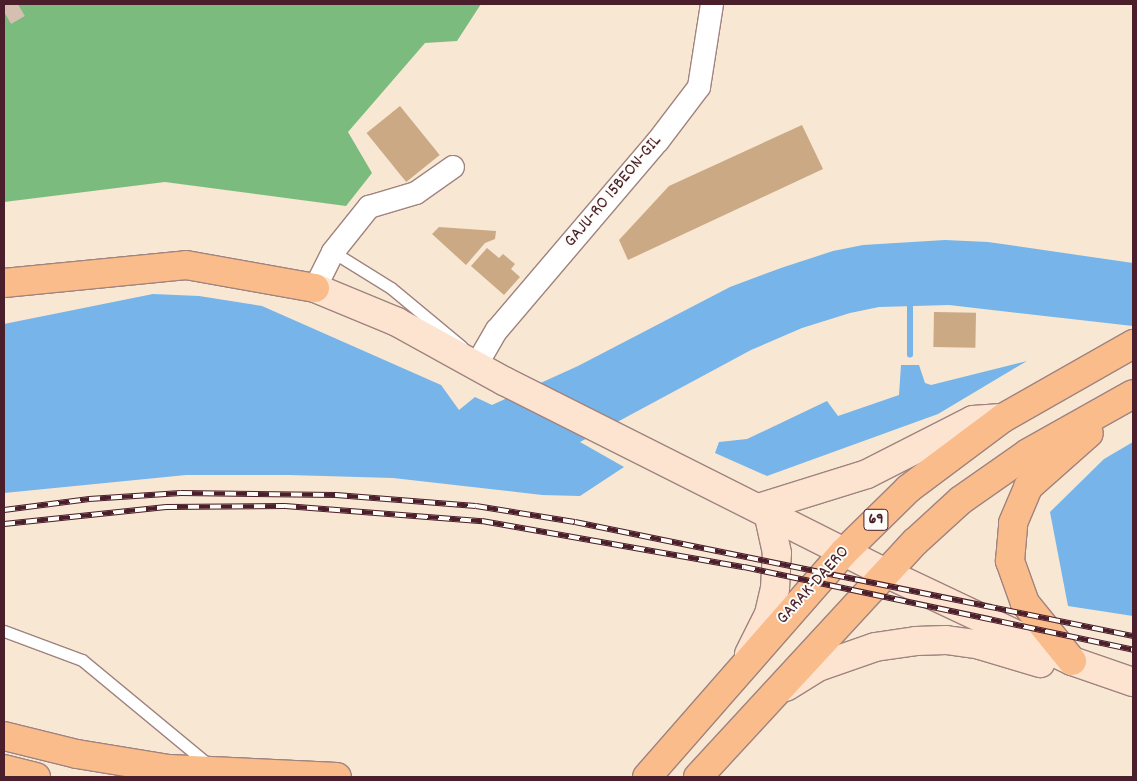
<!DOCTYPE html>
<html>
<head>
<meta charset="utf-8">
<style>
  body { margin:0 }
  #map { position:relative; width:1137px; height:781px; overflow:hidden; background:#f7e7d3; font-family:Dekko,sans-serif }
  div>[style] { position:absolute }
  [style*='--x'] { left:calc(var(--x)*1px); top:calc(var(--y)*1px); width:calc(var(--w)*1px); rotate:calc(var(--a)*1deg) }
  .forest>* { inset:0; background:#7bbc7e }
  .water>* { inset:0; background:#76b4e9 }
  .stream>* { height:5.5px; margin:-2.75px; padding:0 2.75px; transform-origin:2.75px; border-radius:2.75px; background:#76b4e9 }
  .building>* { inset:0; background:#caa984; transform-origin:0 0 }
  .primary-tunnel>* { height:28px; margin-top:-14px; transform-origin:0; background:repeating-linear-gradient(90deg,#d4bfb1 0 28px,transparent 0 42px) }
  .roads { filter:drop-shadow(1px 0 #a0837f) drop-shadow(-1px 0 #a0837f) drop-shadow(0 1px #a0837f) drop-shadow(0 -1px #a0837f) }
  .service>* { height:11px; margin:-5.5px; padding:0 5.5px; transform-origin:5.5px; border-radius:5.5px; background:#fff }
  .minor>* { height:22px; margin:-11px; padding:0 11px; transform-origin:11px; border-radius:11px; background:#fff }
  .secondary>* { height:28px; margin:-14px; padding:0 14px; transform-origin:14px; border-radius:14px; background:#fde4d1 }
  .primary>* { height:28px; margin:-14px; padding:0 14px; transform-origin:14px; border-radius:14px; background:#fabc8b }
  .rail>* { height:5.5px; margin-top:-2.75px; transform-origin:0; background:repeating-linear-gradient(90deg,#fdfcf7 0 11px,#4a1f2b 0 22px); box-sizing:border-box; border-block:1px solid #4a1f2b }
  span { translate:-50% -50%; white-space:nowrap; text-align:center; line-height:1.15; -webkit-text-stroke:4px #fdfcf7; paint-order:stroke }
  .shield-label span { padding:1px 4px; background:#fdfcf7; border:1px solid; border-radius:4px; -webkit-text-stroke-width:0 }
  .shield-label { font-size:16px; color:#4a1f2b; font-weight:700 }
  .street-label { font-size:18px; color:#4a1f2b }
  .frame { position:absolute; inset:0; border:5px solid #4a1f2b; pointer-events:none }
</style>
</head>
<body>
<div id="map">
  <div class="forest">
    <div style="clip-path:polygon(4px 4px,481px 4px,457px 41px,425px 43px,348px 132px,372px 173px,346px 206px,165px 182px,4px 202px)"></div>
  </div>
  <div class="water">
    <div style="clip-path:polygon(945px 240px,988px 242px,1133px 263px,1133px 326px,949px 305px,879px 307px,850px 313px,802px 328px,751px 350px,580px 442px,624px 467px,580px 496px,542px 495px,393px 478px,289px 475px,186px 475px,4px 493px,4px 324px,153px 294px,199px 296px,262px 306px,441px 385px,459px 410px,475px 397px,492px 405px,578px 366px,730px 287px,781px 268px,833px 251px,863px 245px)"></div>
    <div style="clip-path:polygon(1027px 361px,938px 414px,767px 476px,715px 453px,719px 442px,747px 439px,827px 401px,838px 416px,899px 395px,901px 365px,919px 365px,925px 383px,931px 385px)"></div>
    <div style="clip-path:polygon(1133px 442px,1133px 616px,1068px 606px,1050px 512px,1104px 459px)"></div>
  </div>
  <div class="stream">
    <div style="--x:910;--y:355;--w:55;--a:-90"></div>
  </div>
  <div class="building">
    <div style="left:400px;top:106px;width:63px;height:43px;rotate:51deg"></div>
    <div style="clip-path:polygon(802px 125px,823px 169px,628px 260px,619px 240px,669px 186px)"></div>
    <div style="clip-path:polygon(439px 227px,496px 231px,495px 239px,485px 243px,466px 265px,432px 234px)"></div>
    <div style="clip-path:polygon(487px 248px,499px 258px,503px 254px,515px 264px,511px 269px,520px 277px,504px 295px,471px 266px)"></div>
    <div style="left:934px;top:312px;width:42px;height:35px;rotate:1deg"></div>
  </div>
  <div class="primary-tunnel">
    <div style="--x:4;--y:12;--w:16;--a:-30"></div>
  </div>
  <div class="roads">
    <div class="service">
      <div style="--x:333;--y:252;--w:68;--a:31.8"></div>
      <div style="--x:391;--y:288;--w:92;--a:39.7"></div>
      <div style="--x:4;--y:631;--w:83;--a:20.4"></div>
      <div style="--x:82;--y:660;--w:166;--a:39.6"></div>
    </div>
    <div class="minor">
      <div style="--x:315;--y:288;--w:40;--a:-63.4"></div>
      <div style="--x:333;--y:252;--w:58;--a:-51.3"></div>
      <div style="--x:369;--y:207;--w:49;--a:-16.6"></div>
      <div style="--x:416;--y:193;--w:45;--a:-35.1"></div>
      <div style="--x:477;--y:364;--w:39;--a:-60"></div>
      <div style="--x:497;--y:330;--w:248;--a:-49.6"></div>
      <div style="--x:658;--y:141;--w:68;--a:-52.8"></div>
      <div style="--x:699;--y:87;--w:84;--a:-81.1"></div>
    </div>
    <div class="secondary">
      <div style="--x:315;--y:288;--w:89;--a:22.5"></div>
      <div style="--x:397;--y:322;--w:122;--a:28.9"></div>
      <div style="--x:504;--y:381;--w:428;--a:26.7"></div>
      <div style="--x:886;--y:573;--w:206;--a:25.3"></div>
      <div style="--x:1072;--y:661;--w:65;--a:19"></div>
      <div style="--x:758;--y:508;--w:114;--a:-17.3"></div>
      <div style="--x:867;--y:474;--w:119;--a:-27"></div>
      <div style="--x:973;--y:420;--w:30;--a:-4"></div>
      <div style="--x:749;--y:654;--w:45;--a:-63.4"></div>
      <div style="--x:769;--y:614;--w:26;--a:-77"></div>
      <div style="--x:775;--y:589;--w:36;--a:-87"></div>
      <div style="--x:777;--y:553;--w:42;--a:-102.4"></div>
      <div style="--x:786;--y:687;--w:38;--a:-32"></div>
      <div style="--x:818;--y:667;--w:60;--a:-19.3"></div>
      <div style="--x:875;--y:647;--w:41;--a:-8.3"></div>
      <div style="--x:916;--y:641;--w:30;--a:-2"></div>
      <div style="--x:946;--y:640;--w:34;--a:8"></div>
      <div style="--x:980;--y:645;--w:63;--a:16.7"></div>
    </div>
    <div class="primary">
      <div style="--x:4;--y:283;--w:183;--a:-5.6"></div>
      <div style="--x:186;--y:265;--w:131;--a:10.1"></div>
      <div style="--x:1072;--y:661;--w:75;--a:-129"></div>
      <div style="--x:1025;--y:603;--w:45;--a:-109.7"></div>
      <div style="--x:1010;--y:561;--w:38;--a:-85"></div>
      <div style="--x:1013;--y:523;--w:39;--a:-67"></div>
      <div style="--x:1028;--y:487;--w:81;--a:-41.5"></div>
      <div style="--x:4;--y:736;--w:75;--a:13.9"></div>
      <div style="--x:77;--y:754;--w:93;--a:9.3"></div>
      <div style="--x:169;--y:769;--w:168;--a:2.7"></div>
      <div style="--x:4;--y:769;--w:33;--a:14"></div>
      <div style="--x:647;--y:777;--w:299;--a:-48.8"></div>
      <div style="--x:844;--y:552;--w:90;--a:-44.5"></div>
      <div style="--x:908;--y:489;--w:119;--a:-36.8"></div>
      <div style="--x:1003;--y:418;--w:150;--a:-29.6"></div>
      <div style="--x:698;--y:777;--w:320;--a:-47.3"></div>
      <div style="--x:915;--y:542;--w:62;--a:-42.4"></div>
      <div style="--x:961;--y:500;--w:82;--a:-35"></div>
      <div style="--x:1028;--y:453;--w:120;--a:-29.3"></div>
    </div>
  </div>
  <div class="rail">
    <div style="--x:4;--y:510;--w:86;--a:-7.4"></div>
    <div style="--x:89;--y:499;--w:92;--a:-3.7"></div>
    <div style="--x:181;--y:493;--w:155;--a:0.7"></div>
    <div style="--x:336;--y:495;--w:140;--a:4.5"></div>
    <div style="--x:476;--y:506;--w:100;--a:9.2"></div>
    <div style="--x:575;--y:522;--w:570;--a:11.55"></div>
    <div style="--x:4;--y:524;--w:163;--a:-6"></div>
    <div style="--x:166;--y:507;--w:119;--a:-0.5"></div>
    <div style="--x:285;--y:506;--w:198;--a:4.4"></div>
    <div style="--x:482;--y:521;--w:266;--a:10"></div>
    <div style="--x:744;--y:567;--w:398;--a:12"></div>
  </div>
  <div class="shield-label">
    <span style="left:876px;top:520px">69</span>
  </div>
  <div class="street-label">
    <span style="left:614px;top:192px;rotate:-50deg">GAJU-RO 15BEON-GIL</span>
    <span style="left:814px;top:586px;rotate:-48deg">GARAK-DAERO</span>
  </div>
  <div class="frame"></div>
</div>
</body>
</html>
